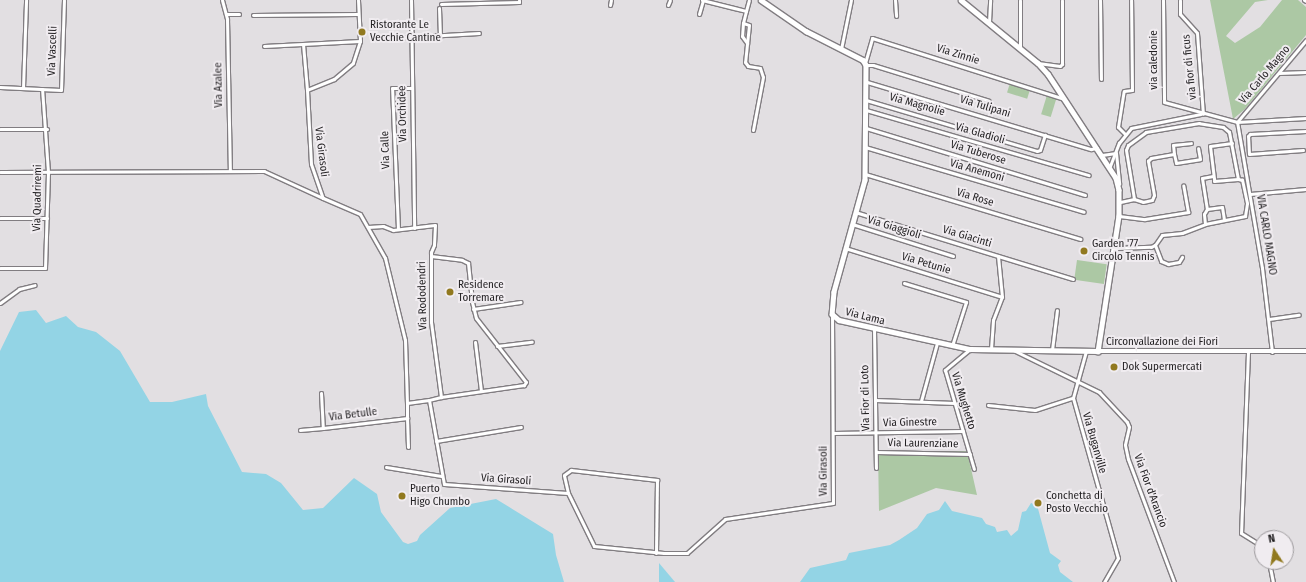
<!DOCTYPE html>
<html>
<head>
<meta charset="utf-8">
<style>
  body { margin:0 }
  #map { position:relative; width:1306px; height:582px; overflow:hidden; background:#e2dfe2; font-family:"Fira Sans Condensed",sans-serif }
  div>[style] { position:absolute }
  [style*='--x'] { left:calc(var(--x)*1px); top:calc(var(--y)*1px); width:calc(var(--w)*1px); rotate:calc(var(--a)*1deg) }
  .green>* { inset:0; background:#acc8a4; transform-origin:0 0 }
  .water>* { inset:0; background:#93d4e5 }
  .roads { filter:drop-shadow(1px 0 #817d81) drop-shadow(-1px 0 #817d81) drop-shadow(0 1px #817d81) drop-shadow(0 -1px #817d81) }
  .street>* { height:3px; margin:-1.5px; padding:0 1.5px; transform-origin:1.5px; border-radius:1.5px; background:#fff }
  .secondary>* { height:4.5px; margin:-2.25px; padding:0 2.25px; transform-origin:2.25px; border-radius:2.25px; background:#fff }
  .dots>* { width:11px; height:11px; translate:-50% -50%; box-sizing:border-box; border:2px solid #f0ecf0; border-radius:50% }
  span { translate:-50% -50%; white-space:nowrap; text-align:center; line-height:1.15; -webkit-text-stroke:4px #f0ecf0; paint-order:stroke }
  .poi-label { font-size:11px; color:#211f21 }
  .left { translate:0 -50%; text-align:left }
  .street-label { font-size:11px; color:#211f21 }
  .north { position:absolute; left:1254px; top:530px; width:40px; height:40px; box-sizing:border-box; background:#f0ecf0; border:1px solid #9d9a9d; border-radius:50%; rotate:348deg; font-size:11px; font-weight:700; line-height:16px; text-align:center; color:#211f21 }
  .north::after { content:''; display:block; margin:auto; width:14px; height:18px; background:#91791f; clip-path:polygon(50% 0,100% 100%,50% 72%,0 100%) }
</style>
</head>
<body>
<div id="map">
  <div class="green">
    <div style="clip-path:polygon(1210px 0,1268px 0,1255px 2px,1226px 36px,1235px 43px,1260px 27px,1282px 0,1298px 0,1306px 7px,1306px 35px,1244px 110px,1233px 119px)"></div>
    <div style="left:1010px;top:83px;width:21px;height:10px;rotate:17deg"></div>
    <div style="left:1047px;top:95px;width:10px;height:20px;rotate:17deg"></div>
    <div style="left:1077px;top:260px;width:30px;height:20px;rotate:8deg"></div>
    <div style="clip-path:polygon(878px 451px,967px 451px,977px 495px,936px 488px,879px 511px)"></div>
  </div>
  <div class="water">
    <div style="clip-path:polygon(36px 310px,46px 323px,66px 316px,78px 327px,96px 332px,120px 351px,150px 402px,172px 402px,206px 394px,208px 406px,242px 472px,266px 474px,281px 483px,303px 510px,323px 508px,354px 478px,377px 494px,381px 512px,403px 542px,408px 544px,417px 541px,420px 535px,450px 508px,496px 499px,553px 534px,556px 555px,564px 582px,0 582px,0 351px,19px 312px)"></div>
    <div style="clip-path:polygon(945px 501px,952px 511px,982px 518px,986px 524px,995px 527px,997px 532px,1007px 530px,1011px 536px,1018px 530px,1022px 512px,1026px 511px,1031px 503px,1037px 505px,1050px 553px,1061px 561px,1058px 565px,1060px 572px,1073px 582px,800px 582px,810px 568px,846px 560px,849px 553px,890px 545px,899px 540px,917px 528px,927px 514px,939px 510px)"></div>
    <div style="clip-path:polygon(659px 563px,675px 582px,659px 582px)"></div>
  </div>
  <div class="roads">
    <div class="street">
      <div style="--x:222;--y:0;--w:20;--a:75"></div>
      <div style="--x:227;--y:19;--w:152;--a:88.9"></div>
      <div style="--x:358;--y:0;--w:41;--a:87.2"></div>
      <div style="--x:360;--y:41;--w:23;--a:108"></div>
      <div style="--x:353;--y:63;--w:25;--a:140"></div>
      <div style="--x:334;--y:79;--w:29;--a:158"></div>
      <div style="--x:307;--y:90;--w:74;--a:86.9"></div>
      <div style="--x:311;--y:164;--w:36;--a:71"></div>
      <div style="--x:323;--y:198;--w:40;--a:23.4"></div>
      <div style="--x:360;--y:214;--w:51;--a:60.4"></div>
      <div style="--x:385;--y:258;--w:84;--a:76.3"></div>
      <div style="--x:405;--y:340;--w:63;--a:88.2"></div>
      <div style="--x:407;--y:403;--w:22;--a:-8"></div>
      <div style="--x:429;--y:400;--w:85;--a:79.9"></div>
      <div style="--x:444;--y:484;--w:124;--a:4.2"></div>
      <div style="--x:568;--y:493;--w:59;--a:63.9"></div>
      <div style="--x:594;--y:546;--w:70;--a:5.7"></div>
      <div style="--x:664;--y:553;--w:23;--a:0"></div>
      <div style="--x:687;--y:553;--w:51;--a:-41.8"></div>
      <div style="--x:725;--y:519;--w:109;--a:-8.4"></div>
      <div style="--x:833;--y:503;--w:189;--a:-90.3"></div>
      <div style="--x:411;--y:0;--w:228;--a:89.2"></div>
      <div style="--x:702;--y:0;--w:45;--a:14"></div>
      <div style="--x:746;--y:11;--w:11;--a:-75"></div>
      <div style="--x:895;--y:0;--w:16;--a:86"></div>
      <div style="--x:1020;--y:0;--w:48;--a:90"></div>
      <div style="--x:1100;--y:0;--w:79;--a:89.3"></div>
      <div style="--x:1163;--y:0;--w:102;--a:89.4"></div>
      <div style="--x:1164;--y:102;--w:76;--a:15.3"></div>
      <div style="--x:1237;--y:122;--w:69;--a:-3.3"></div>
      <div style="--x:1180;--y:0;--w:14;--a:90"></div>
      <div style="--x:1180;--y:14;--w:25;--a:48"></div>
      <div style="--x:1197;--y:33;--w:81;--a:85.8"></div>
      <div style="--x:1304;--y:0;--w:2;--a:27"></div>
      <div style="--x:441;--y:4;--w:78;--a:-1.5"></div>
      <div style="--x:519;--y:2;--w:2;--a:-90"></div>
      <div style="--x:610;--y:5;--w:5;--a:-79"></div>
      <div style="--x:668;--y:5;--w:5;--a:-68"></div>
      <div style="--x:439;--y:8;--w:27;--a:88"></div>
      <div style="--x:746;--y:11;--w:12;--a:104"></div>
      <div style="--x:743;--y:23;--w:6;--a:18"></div>
      <div style="--x:749;--y:25;--w:37;--a:96"></div>
      <div style="--x:745;--y:62;--w:5;--a:53"></div>
      <div style="--x:748;--y:66;--w:12;--a:9"></div>
      <div style="--x:760;--y:68;--w:9;--a:72"></div>
      <div style="--x:763;--y:77;--w:54;--a:100.7"></div>
      <div style="--x:226;--y:14;--w:13;--a:0"></div>
      <div style="--x:699;--y:14;--w:15;--a:-74"></div>
      <div style="--x:253;--y:15;--w:105;--a:-0.5"></div>
      <div style="--x:989;--y:22;--w:22;--a:-87"></div>
      <div style="--x:743;--y:23;--w:13;--a:94"></div>
      <div style="--x:742;--y:36;--w:9;--a:54"></div>
      <div style="--x:393;--y:38;--w:86;--a:-3.3"></div>
      <div style="--x:303;--y:44;--w:46;--a:85"></div>
      <div style="--x:264;--y:46;--w:96;--a:-3"></div>
      <div style="--x:841;--y:49;--w:50;--a:-78.5"></div>
      <div style="--x:865;--y:63;--w:26;--a:-74"></div>
      <div style="--x:872;--y:38;--w:201;--a:17.6"></div>
      <div style="--x:1038;--y:63;--w:22;--a:8"></div>
      <div style="--x:1060;--y:66;--w:3;--a:-45"></div>
      <div style="--x:1062;--y:64;--w:64;--a:-90"></div>
      <div style="--x:866;--y:65;--w:7;--a:0"></div>
      <div style="--x:873;--y:65;--w:121;--a:17.2"></div>
      <div style="--x:1279;--y:73;--w:27;--a:-2"></div>
      <div style="--x:867;--y:82;--w:234;--a:16.7"></div>
      <div style="--x:1091;--y:149;--w:6;--a:-9"></div>
      <div style="--x:0;--y:87;--w:61;--a:2.8"></div>
      <div style="--x:61;--y:90;--w:90;--a:-88.1"></div>
      <div style="--x:23;--y:88;--w:88;--a:-88"></div>
      <div style="--x:866;--y:100;--w:178;--a:16.6"></div>
      <div style="--x:1037;--y:151;--w:3;--a:-18"></div>
      <div style="--x:1040;--y:150;--w:16;--a:-72"></div>
      <div style="--x:866;--y:110;--w:232;--a:16.3"></div>
      <div style="--x:866;--y:128;--w:229;--a:17"></div>
      <div style="--x:0;--y:129;--w:47;--a:0"></div>
      <div style="--x:1125;--y:134;--w:10;--a:-135"></div>
      <div style="--x:1118;--y:127;--w:36;--a:-81"></div>
      <div style="--x:1124;--y:91;--w:8;--a:-7"></div>
      <div style="--x:1132;--y:90;--w:90;--a:-90.6"></div>
      <div style="--x:1232;--y:143;--w:22;--a:172"></div>
      <div style="--x:1210;--y:146;--w:35;--a:83"></div>
      <div style="--x:1214;--y:181;--w:24;--a:-5"></div>
      <div style="--x:865;--y:147;--w:228;--a:16.5"></div>
      <div style="--x:1303;--y:150;--w:54;--a:175.8"></div>
      <div style="--x:1249;--y:154;--w:18;--a:-93"></div>
      <div style="--x:1248;--y:136;--w:3;--a:-45"></div>
      <div style="--x:1250;--y:134;--w:56;--a:-3.1"></div>
      <div style="--x:1174;--y:154;--w:9;--a:77"></div>
      <div style="--x:1176;--y:163;--w:24;--a:-9"></div>
      <div style="--x:1200;--y:159;--w:11;--a:-100"></div>
      <div style="--x:1102;--y:155;--w:14;--a:-8"></div>
      <div style="--x:1116;--y:153;--w:31;--a:84"></div>
      <div style="--x:1110;--y:166;--w:25;--a:-69"></div>
      <div style="--x:1119;--y:143;--w:19;--a:-51"></div>
      <div style="--x:1131;--y:128;--w:71;--a:-11.3"></div>
      <div style="--x:0;--y:172;--w:264;--a:-0.2"></div>
      <div style="--x:264;--y:171;--w:65;--a:24.6"></div>
      <div style="--x:865;--y:174;--w:225;--a:16.8"></div>
      <div style="--x:1213;--y:176;--w:11;--a:170"></div>
      <div style="--x:1202;--y:178;--w:31;--a:81"></div>
      <div style="--x:1207;--y:209;--w:15;--a:-8"></div>
      <div style="--x:1222;--y:207;--w:13;--a:81"></div>
      <div style="--x:1250;--y:194;--w:56;--a:-5.1"></div>
      <div style="--x:1134;--y:199;--w:9;--a:18"></div>
      <div style="--x:1143;--y:202;--w:9;--a:-13"></div>
      <div style="--x:1152;--y:200;--w:5;--a:-68"></div>
      <div style="--x:1154;--y:195;--w:35;--a:-100"></div>
      <div style="--x:1148;--y:161;--w:4;--a:-45"></div>
      <div style="--x:1151;--y:158;--w:23;--a:-10"></div>
      <div style="--x:1174;--y:154;--w:9;--a:-96"></div>
      <div style="--x:1173;--y:145;--w:18;--a:-6"></div>
      <div style="--x:855;--y:212;--w:228;--a:17.1"></div>
      <div style="--x:1119;--y:216;--w:26;--a:7"></div>
      <div style="--x:1145;--y:219;--w:44;--a:-9.2"></div>
      <div style="--x:1188;--y:212;--w:27;--a:-100"></div>
      <div style="--x:0;--y:218;--w:47;--a:0"></div>
      <div style="--x:852;--y:224;--w:106;--a:17.6"></div>
      <div style="--x:1205;--y:224;--w:10;--a:-96"></div>
      <div style="--x:1204;--y:214;--w:6;--a:-59"></div>
      <div style="--x:368;--y:227;--w:15;--a:-4"></div>
      <div style="--x:383;--y:226;--w:11;--a:22"></div>
      <div style="--x:393;--y:230;--w:42;--a:-6.8"></div>
      <div style="--x:435;--y:225;--w:20;--a:93"></div>
      <div style="--x:434;--y:245;--w:8;--a:113"></div>
      <div style="--x:431;--y:252;--w:70;--a:90"></div>
      <div style="--x:431;--y:322;--w:76;--a:82.4"></div>
      <div style="--x:441;--y:397;--w:12;--a:166"></div>
      <div style="--x:398;--y:229;--w:141;--a:-92.4"></div>
      <div style="--x:392;--y:88;--w:20;--a:0"></div>
      <div style="--x:1155;--y:245;--w:17;--a:69"></div>
      <div style="--x:1161;--y:261;--w:8;--a:23"></div>
      <div style="--x:1168;--y:264;--w:11;--a:-10"></div>
      <div style="--x:1179;--y:262;--w:6;--a:-59"></div>
      <div style="--x:845;--y:248;--w:164;--a:17.3"></div>
      <div style="--x:1114;--y:248;--w:37;--a:-2"></div>
      <div style="--x:1151;--y:247;--w:4;--a:-27"></div>
      <div style="--x:1155;--y:245;--w:12;--a:-55"></div>
      <div style="--x:1162;--y:235;--w:20;--a:-6"></div>
      <div style="--x:1182;--y:233;--w:25;--a:-21"></div>
      <div style="--x:1205;--y:224;--w:41;--a:-11.3"></div>
      <div style="--x:1245;--y:216;--w:13;--a:-81"></div>
      <div style="--x:1247;--y:203;--w:24;--a:-102"></div>
      <div style="--x:1242;--y:180;--w:4;--a:-166"></div>
      <div style="--x:1238;--y:179;--w:48;--a:-100.8"></div>
      <div style="--x:1229;--y:132;--w:8;--a:-140"></div>
      <div style="--x:1223;--y:127;--w:24;--a:-171"></div>
      <div style="--x:1199;--y:123;--w:54;--a:170.4"></div>
      <div style="--x:1146;--y:132;--w:22;--a:144"></div>
      <div style="--x:1128;--y:145;--w:5;--a:112"></div>
      <div style="--x:1126;--y:150;--w:50;--a:80.7"></div>
      <div style="--x:1134;--y:199;--w:14;--a:168"></div>
      <div style="--x:431;--y:256;--w:31;--a:7"></div>
      <div style="--x:462;--y:260;--w:7;--a:27"></div>
      <div style="--x:468;--y:263;--w:39;--a:84"></div>
      <div style="--x:472;--y:302;--w:16;--a:76"></div>
      <div style="--x:476;--y:318;--w:81;--a:52"></div>
      <div style="--x:526;--y:382;--w:4;--a:124"></div>
      <div style="--x:524;--y:385;--w:84;--a:171.8"></div>
      <div style="--x:0;--y:268;--w:45;--a:0"></div>
      <div style="--x:45;--y:268;--w:96;--a:-88.2"></div>
      <div style="--x:48;--y:172;--w:83;--a:-94.1"></div>
      <div style="--x:904;--y:283;--w:65;--a:17"></div>
      <div style="--x:966;--y:302;--w:46;--a:107.7"></div>
      <div style="--x:0;--y:303;--w:24;--a:-36"></div>
      <div style="--x:19;--y:289;--w:16;--a:-14"></div>
      <div style="--x:473;--y:309;--w:48;--a:-8.5"></div>
      <div style="--x:1269;--y:319;--w:30;--a:-8"></div>
      <div style="--x:874;--y:328;--w:140;--a:89.2"></div>
      <div style="--x:475;--y:342;--w:49;--a:83"></div>
      <div style="--x:497;--y:346;--w:35;--a:-7"></div>
      <div style="--x:970;--y:349;--w:33;--a:140"></div>
      <div style="--x:945;--y:370;--w:103;--a:73.7"></div>
      <div style="--x:991;--y:349;--w:29;--a:-86"></div>
      <div style="--x:993;--y:320;--w:25;--a:-69"></div>
      <div style="--x:1002;--y:297;--w:41;--a:-95.6"></div>
      <div style="--x:1013;--y:350;--w:96;--a:26"></div>
      <div style="--x:1099;--y:392;--w:41;--a:47"></div>
      <div style="--x:1127;--y:422;--w:5;--a:68"></div>
      <div style="--x:1129;--y:427;--w:18;--a:103"></div>
      <div style="--x:1125;--y:445;--w:14;--a:78"></div>
      <div style="--x:1128;--y:459;--w:131;--a:69.5"></div>
      <div style="--x:1052;--y:350;--w:40;--a:-82.9"></div>
      <div style="--x:1086;--y:351;--w:49;--a:105.5"></div>
      <div style="--x:1073;--y:398;--w:166;--a:74.3"></div>
      <div style="--x:1118;--y:558;--w:28;--a:120"></div>
      <div style="--x:1248;--y:352;--w:181;--a:92.2"></div>
      <div style="--x:1241;--y:533;--w:25;--a:32"></div>
      <div style="--x:1272;--y:352;--w:85;--a:-96.8"></div>
      <div style="--x:1262;--y:268;--w:148;--a:-99.7"></div>
      <div style="--x:1237;--y:122;--w:107;--a:-49.9"></div>
      <div style="--x:321;--y:393;--w:35;--a:87"></div>
      <div style="--x:323;--y:428;--w:85;--a:-6.8"></div>
      <div style="--x:407;--y:418;--w:15;--a:-90"></div>
      <div style="--x:875;--y:400;--w:80;--a:2.1"></div>
      <div style="--x:921;--y:401;--w:60;--a:-74.6"></div>
      <div style="--x:988;--y:405;--w:47;--a:6.1"></div>
      <div style="--x:1035;--y:410;--w:40;--a:-18"></div>
      <div style="--x:407;--y:418;--w:29;--a:88"></div>
      <div style="--x:300;--y:430;--w:23;--a:-5"></div>
      <div style="--x:833;--y:433;--w:130;--a:-0.9"></div>
      <div style="--x:436;--y:441;--w:86;--a:-9.4"></div>
      <div style="--x:876;--y:452;--w:94;--a:1.2"></div>
      <div style="--x:386;--y:467;--w:56;--a:9.3"></div>
      <div style="--x:568;--y:493;--w:18;--a:-103"></div>
      <div style="--x:564;--y:475;--w:9;--a:-36"></div>
      <div style="--x:571;--y:470;--w:87;--a:6.6"></div>
      <div style="--x:657;--y:480;--w:73;--a:90.8"></div>
      <div style="--x:1269;--y:562;--w:20;--a:79"></div>
    </div>
    <div class="secondary">
      <div style="--x:761;--y:0;--w:55;--a:34.6"></div>
      <div style="--x:806;--y:31;--w:64;--a:27"></div>
      <div style="--x:863;--y:60;--w:6;--a:59"></div>
      <div style="--x:866;--y:65;--w:115;--a:90.5"></div>
      <div style="--x:865;--y:180;--w:116;--a:105.5"></div>
      <div style="--x:834;--y:292;--w:22;--a:95"></div>
      <div style="--x:832;--y:314;--w:9;--a:41"></div>
      <div style="--x:839;--y:320;--w:134;--a:12.5"></div>
      <div style="--x:970;--y:349;--w:128;--a:0.9"></div>
      <div style="--x:961;--y:0;--w:99;--a:39.3"></div>
      <div style="--x:1038;--y:63;--w:15;--a:48"></div>
      <div style="--x:1048;--y:74;--w:124;--a:56.8"></div>
      <div style="--x:1116;--y:178;--w:12;--a:76"></div>
      <div style="--x:1119;--y:190;--w:26;--a:90"></div>
      <div style="--x:1119;--y:216;--w:137;--a:98.8"></div>
      <div style="--x:1098;--y:351;--w:208;--a:0"></div>
    </div>
  </div>
  <div class="dots">
    <div style="left:362px;top:32px;background:#91791f"></div>
    <div style="left:1084px;top:251px;background:#91791f"></div>
    <div style="left:450px;top:292px;background:#91791f"></div>
    <div style="left:1114px;top:367px;background:#91791f"></div>
    <div style="left:402px;top:496px;background:#91791f"></div>
    <div style="left:1038px;top:503px;background:#91791f"></div>
  </div>
  <div class="poi-label">
    <span class="left" style="left:370px;top:32px">Ristorante Le<br>Vecchie Cantine</span>
    <span class="left" style="left:1092px;top:251px">Garden '77<br>Circolo Tennis</span>
    <span class="left" style="left:458px;top:292px">Residence<br>Torremare</span>
    <span class="left" style="left:1122px;top:367px">Dok Supermercati</span>
    <span class="left" style="left:410px;top:496px">Puerto<br>Higo Chumbo</span>
    <span class="left" style="left:1046px;top:503px">Conchetta di<br>Posto Vecchio</span>
  </div>
  <div class="street-label">
    <span style="left:53px;top:51px;rotate:-88deg">Via Vascelli</span>
    <span style="left:958px;top:55px;rotate:17deg">Via Zinnie</span>
    <span style="left:1154px;top:60px;rotate:-90deg">via caledonie</span>
    <span style="left:1190px;top:67px;rotate:-96deg">via fior di ficus</span>
    <span style="left:1265px;top:75px;rotate:-50deg">Via Carlo Magno</span>
    <span style="left:219px;top:85px;rotate:-91deg">Via Azalee</span>
    <span style="left:917px;top:105px;rotate:16deg">Via Magnolie</span>
    <span style="left:985px;top:107px;rotate:17deg">Via Tulipani</span>
    <span style="left:403px;top:114px;rotate:-91deg">Via Orchidee</span>
    <span style="left:980px;top:134px;rotate:16deg">Via Gladioli</span>
    <span style="left:386px;top:150px;rotate:-92deg">Via Calle</span>
    <span style="left:321px;top:152px;rotate:83deg">Via Girasoli</span>
    <span style="left:978px;top:153px;rotate:17deg">Via Tuberose</span>
    <span style="left:977px;top:171px;rotate:16deg">Via Anemoni</span>
    <span style="left:38px;top:198px;rotate:-89deg">Via Quadriremi</span>
    <span style="left:975px;top:198px;rotate:17deg">Via Rose</span>
    <span style="left:894px;top:228px;rotate:17deg">Via Giaggioli</span>
    <span style="left:1266px;top:235px;rotate:81deg">VIA CARLO MAGNO</span>
    <span style="left:967px;top:237px;rotate:17deg">Via Giacinti</span>
    <span style="left:926px;top:264px;rotate:17deg">Via Petunie</span>
    <span style="left:423px;top:296px;rotate:-91deg">Via Rododendri</span>
    <span style="left:865px;top:317px;rotate:14deg">Via Lama</span>
    <span style="left:1162px;top:342px">Circonvallazione dei Fiori</span>
    <span style="left:866px;top:398px;rotate:-91deg">Via Fior di Loto</span>
    <span style="left:963px;top:401px;rotate:73deg">Via Mughetto</span>
    <span style="left:353px;top:415px;rotate:-7deg">Via Betulle</span>
    <span style="left:910px;top:423px;rotate:-1deg">Via Ginestre</span>
    <span style="left:1094px;top:443px;rotate:74deg">Via Buganville</span>
    <span style="left:923px;top:444px;rotate:1deg">Via Laurenziane</span>
    <span style="left:824px;top:471px;rotate:-90deg">Via Girasoli</span>
    <span style="left:506px;top:480px;rotate:4deg">Via Girasoli</span>
    <span style="left:1150px;top:491px;rotate:70deg">Via Fior d'Arancio</span>
  </div>
  <div class="north">N</div>
</div>
</body>
</html>
